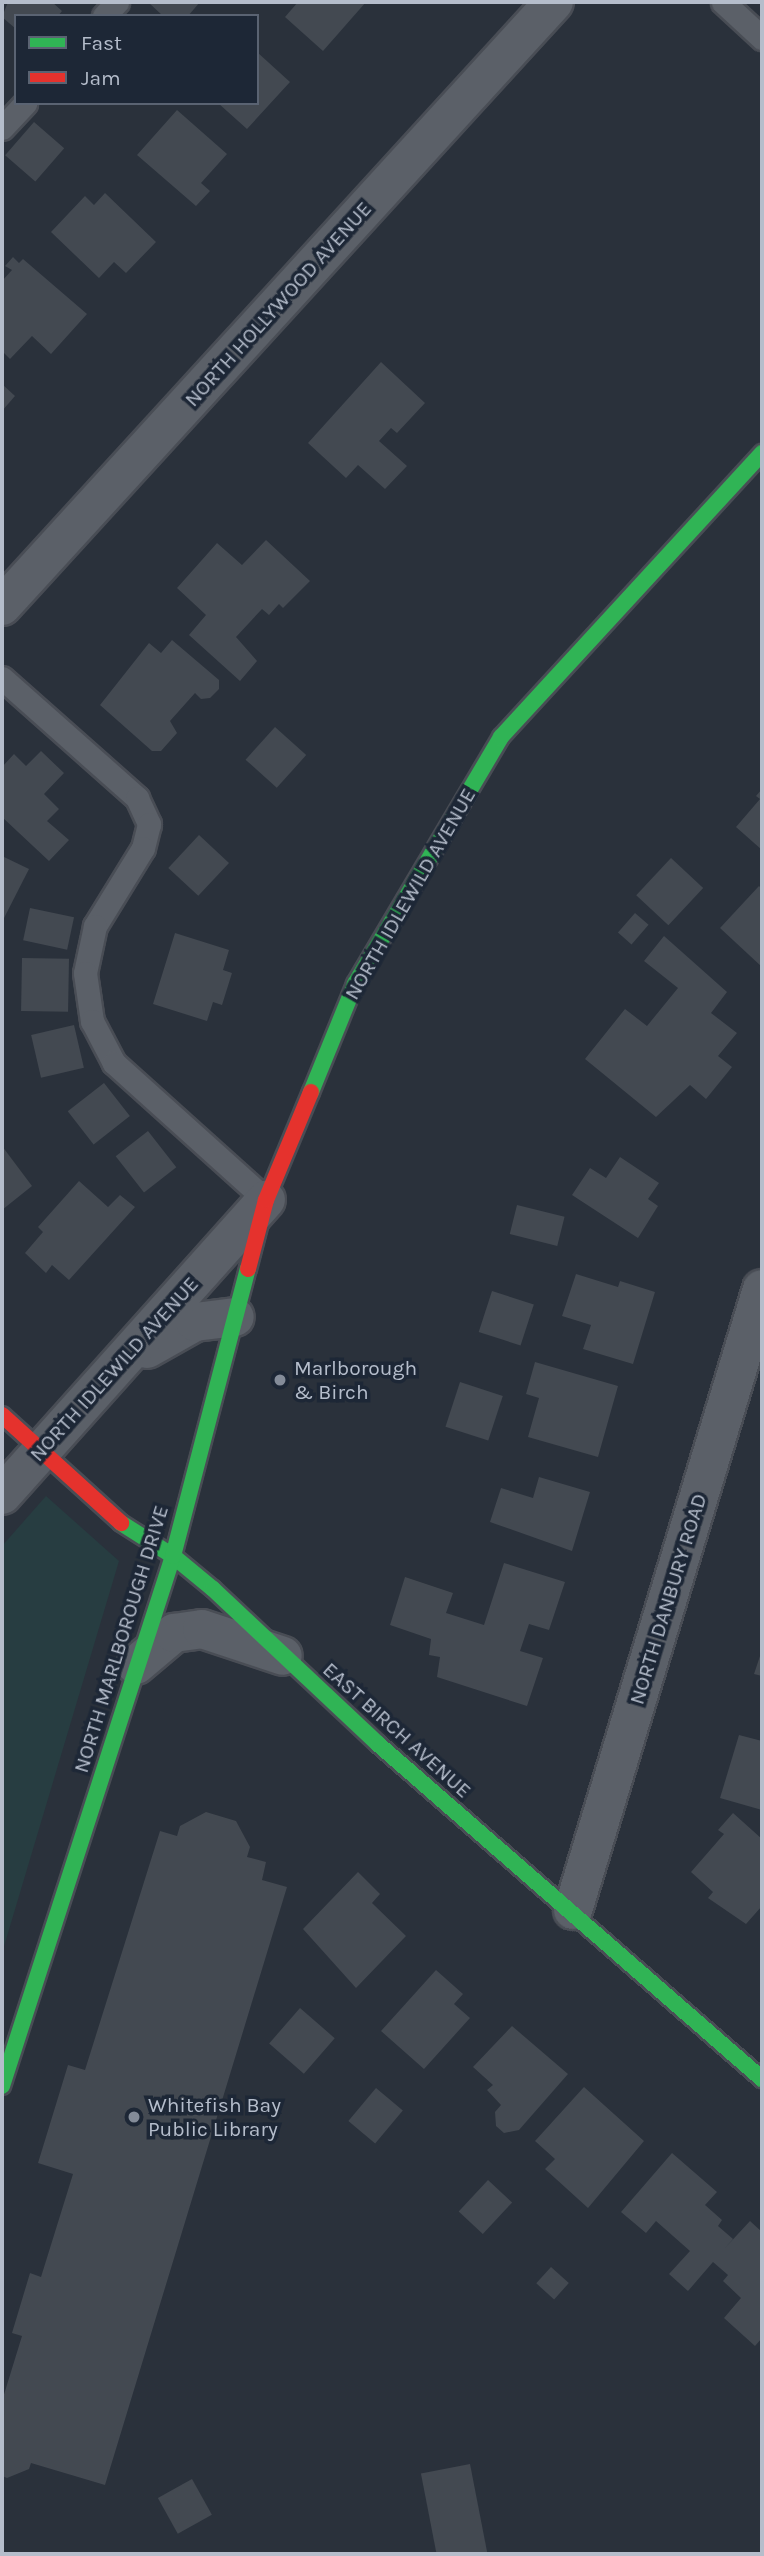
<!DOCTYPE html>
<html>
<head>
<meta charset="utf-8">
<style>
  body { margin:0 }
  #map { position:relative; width:764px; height:2556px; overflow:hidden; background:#2a313b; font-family:Karla,sans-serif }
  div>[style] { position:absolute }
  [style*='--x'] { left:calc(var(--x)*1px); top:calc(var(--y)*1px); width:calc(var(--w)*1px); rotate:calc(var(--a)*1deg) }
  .green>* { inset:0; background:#273d41 }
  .building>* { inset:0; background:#434951; transform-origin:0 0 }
  .roads { filter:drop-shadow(2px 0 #494d55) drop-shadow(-2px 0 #494d55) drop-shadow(0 2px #494d55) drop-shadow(0 -2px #494d55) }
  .lane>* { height:23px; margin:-11.5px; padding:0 11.5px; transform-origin:11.5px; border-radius:11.5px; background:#5b6068 }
  .street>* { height:38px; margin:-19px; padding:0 19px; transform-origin:19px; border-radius:19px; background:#5b6068 }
  .fast>* { height:16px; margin:-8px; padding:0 8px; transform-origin:8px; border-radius:8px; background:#30b455 }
  .jam>* { height:16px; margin:-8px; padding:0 8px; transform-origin:8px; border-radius:8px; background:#e5322d }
  .dots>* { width:19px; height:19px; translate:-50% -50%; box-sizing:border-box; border:4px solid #1d2736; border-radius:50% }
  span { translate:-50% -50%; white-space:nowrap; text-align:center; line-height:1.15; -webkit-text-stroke:7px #1d2736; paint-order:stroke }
  .street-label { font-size:21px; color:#b5bdcb }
  .poi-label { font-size:21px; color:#b5bdcb }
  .left { translate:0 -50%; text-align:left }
  .frame { position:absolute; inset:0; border:4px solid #b5bdcb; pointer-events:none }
  .legend { position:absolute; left:14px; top:14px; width:245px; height:91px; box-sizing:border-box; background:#1d2736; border:2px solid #5a6372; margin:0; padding:9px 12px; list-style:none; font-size:21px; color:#b5bdcb }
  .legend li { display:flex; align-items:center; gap:14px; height:35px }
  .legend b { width:35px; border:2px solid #5a6372 }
</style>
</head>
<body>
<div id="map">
  <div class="green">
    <div style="clip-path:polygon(46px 1496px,119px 1561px,2px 1953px,2px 1546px)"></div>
  </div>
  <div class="building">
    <div style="clip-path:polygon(8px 2px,52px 2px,62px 11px,58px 16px,16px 16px,16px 29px,2px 17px)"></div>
    <div style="clip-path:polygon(148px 2px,200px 2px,188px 16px,163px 16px)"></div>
    <div style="clip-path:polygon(298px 2px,366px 2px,323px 51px,285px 17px)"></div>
    <div style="clip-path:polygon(257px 52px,290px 82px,247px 129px,218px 103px,257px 103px)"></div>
    <div style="clip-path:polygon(177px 110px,227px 154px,201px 183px,210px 191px,196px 206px,137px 155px)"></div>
    <div style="left:34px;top:122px;width:40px;height:44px;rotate:41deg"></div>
    <div style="clip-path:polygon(105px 193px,156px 242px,126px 273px,114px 262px,99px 278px,51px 232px,85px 196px,94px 205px)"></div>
    <div style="clip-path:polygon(13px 257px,19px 263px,23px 259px,87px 314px,51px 354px,32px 336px,10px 359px,2px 351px,2px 281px,12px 270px,5px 266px)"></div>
    <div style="clip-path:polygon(381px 362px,425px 403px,397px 433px,391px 428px,379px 441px,407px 466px,385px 489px,358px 465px,346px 478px,308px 443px)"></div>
    <div style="clip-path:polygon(2px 384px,15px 396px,2px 411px)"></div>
    <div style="clip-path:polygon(266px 540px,310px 581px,283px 608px,279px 604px,269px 615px,262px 609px,236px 637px,257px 661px,240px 681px,189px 635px,206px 615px,177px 588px,217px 543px,242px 565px)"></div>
    <div style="clip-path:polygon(172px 640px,219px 680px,219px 689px,210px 698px,201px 699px,195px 693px,170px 721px,177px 733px,161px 751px,152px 751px,100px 705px,149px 643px,161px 653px)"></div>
    <div style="left:275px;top:727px;width:42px;height:44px;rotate:42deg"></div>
    <div style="clip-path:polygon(41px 751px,64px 773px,44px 794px,59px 809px,47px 821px,69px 840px,49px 861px,2px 817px,2px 767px,14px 754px,26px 766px)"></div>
    <div style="clip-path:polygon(762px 789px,762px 850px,736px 827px,760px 799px,756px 796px)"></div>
    <div style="left:199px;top:835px;width:41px;height:45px;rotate:43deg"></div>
    <div style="clip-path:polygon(2px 856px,29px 869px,2px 922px)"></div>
    <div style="left:671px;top:858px;width:44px;height:51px;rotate:43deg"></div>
    <div style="clip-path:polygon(759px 886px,762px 889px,762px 967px,720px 928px)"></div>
    <div style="left:30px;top:908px;width:45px;height:33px;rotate:12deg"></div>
    <div style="left:635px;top:913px;width:18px;height:26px;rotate:41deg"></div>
    <div style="clip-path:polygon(175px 933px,229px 950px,223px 970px,232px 973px,222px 1005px,213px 1002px,207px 1021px,153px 1004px)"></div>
    <div style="clip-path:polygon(664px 936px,727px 992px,711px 1013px,737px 1033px,718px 1056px,732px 1067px,706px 1099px,690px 1085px,656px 1117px,585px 1059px,625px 1009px,647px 1026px,678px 988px,644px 961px)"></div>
    <div style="left:22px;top:958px;width:47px;height:53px;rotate:1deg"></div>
    <div style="left:74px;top:1025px;width:44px;height:44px;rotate:77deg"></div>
    <div style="left:104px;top:1083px;width:42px;height:46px;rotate:52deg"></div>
    <div style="left:148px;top:1131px;width:46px;height:41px;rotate:52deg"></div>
    <div style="clip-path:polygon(2px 1146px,32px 1186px,2px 1210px)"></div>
    <div style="clip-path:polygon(620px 1157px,659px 1183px,648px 1199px,658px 1206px,638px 1238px,572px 1195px,590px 1168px,606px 1178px)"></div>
    <div style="clip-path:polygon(79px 1181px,108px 1207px,120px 1195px,135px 1207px,69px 1280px,52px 1265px,46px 1273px,25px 1253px,43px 1232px,38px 1227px)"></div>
    <div style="left:517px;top:1205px;width:49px;height:30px;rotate:14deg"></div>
    <div style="clip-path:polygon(576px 1274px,618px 1287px,620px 1281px,655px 1292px,633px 1364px,583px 1349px,591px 1325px,562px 1316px)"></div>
    <div style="left:492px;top:1291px;width:44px;height:43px;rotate:18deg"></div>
    <div style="clip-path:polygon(535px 1362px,618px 1386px,598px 1457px,528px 1437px,539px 1398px,526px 1394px)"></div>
    <div style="left:460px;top:1382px;width:45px;height:47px;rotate:18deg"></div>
    <div style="clip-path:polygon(539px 1477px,590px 1492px,572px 1551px,490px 1522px,501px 1488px,533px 1498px)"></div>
    <div style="clip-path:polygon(504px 1563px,565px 1582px,549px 1630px,529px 1624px,520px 1651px,543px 1658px,527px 1706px,437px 1677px,440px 1657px,429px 1655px,431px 1639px,390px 1625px,405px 1577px,453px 1593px,446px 1613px,484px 1625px)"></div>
    <div style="clip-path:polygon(762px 1650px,762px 1676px,754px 1674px)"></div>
    <div style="clip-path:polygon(739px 1735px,762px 1741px,762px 1810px,720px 1798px)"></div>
    <div style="clip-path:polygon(206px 1812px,236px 1821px,250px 1847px,247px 1857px,266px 1862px,262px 1880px,287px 1887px,105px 2485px,31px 2463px,29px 2469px,7px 2478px,2px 2476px,2px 2401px,22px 2336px,12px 2333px,30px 2273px,41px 2277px,73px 2174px,38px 2163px,68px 2065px,85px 2070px,160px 1831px,177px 1836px,180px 1826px)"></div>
    <div style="clip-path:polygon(733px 1813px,762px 1839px,762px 1906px,746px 1924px,708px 1898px,713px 1892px,691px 1872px,724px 1834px,718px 1830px)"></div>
    <div style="clip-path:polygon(358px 1872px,380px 1894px,372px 1903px,406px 1936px,356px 1988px,303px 1929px)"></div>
    <div style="clip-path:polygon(436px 1970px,463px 1994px,454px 2004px,470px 2018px,424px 2069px,381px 2031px)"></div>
    <div style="left:300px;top:2008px;width:46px;height:47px;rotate:41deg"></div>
    <div style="clip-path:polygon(512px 2026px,568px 2074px,519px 2130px,504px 2133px,496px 2126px,495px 2112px,501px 2105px,487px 2090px,493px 2085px,473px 2067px)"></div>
    <div style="clip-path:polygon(584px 2087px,644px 2141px,588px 2208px,545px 2169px,555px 2159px,535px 2141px)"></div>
    <div style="left:376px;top:2088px;width:35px;height:43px;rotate:40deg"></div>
    <div style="clip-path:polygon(672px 2153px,717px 2192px,705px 2205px,722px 2220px,718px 2226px,733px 2239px,725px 2248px,750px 2221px,762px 2232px,762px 2338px,755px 2346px,724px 2318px,741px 2298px,723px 2281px,728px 2275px,713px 2262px,688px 2291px,669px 2274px,690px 2251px,656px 2221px,646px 2233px,621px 2212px)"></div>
    <div style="left:488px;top:2180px;width:33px;height:43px;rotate:43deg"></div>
    <div style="left:551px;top:2267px;width:24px;height:22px;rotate:42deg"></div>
    <div style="left:470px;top:2464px;width:92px;height:50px;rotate:79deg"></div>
    <div style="left:192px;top:2479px;width:41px;height:39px;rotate:61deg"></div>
  </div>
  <div class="roads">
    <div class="lane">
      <div style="--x:723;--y:2;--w:53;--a:42.7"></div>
      <div style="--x:104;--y:16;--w:19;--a:-47"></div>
      <div style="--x:2;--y:128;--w:34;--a:-47"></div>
      <div style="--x:2;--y:678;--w:181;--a:41.6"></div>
      <div style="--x:137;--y:798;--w:29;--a:65"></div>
      <div style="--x:149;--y:824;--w:25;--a:104"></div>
      <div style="--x:143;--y:848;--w:92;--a:121.6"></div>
      <div style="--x:95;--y:926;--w:48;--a:102"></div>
      <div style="--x:85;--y:973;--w:49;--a:81.7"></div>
      <div style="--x:92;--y:1021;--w:47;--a:62.4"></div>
      <div style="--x:114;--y:1063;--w:205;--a:42"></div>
    </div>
    <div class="street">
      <div style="--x:2;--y:606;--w:818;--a:-47.58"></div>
      <div style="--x:147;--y:1349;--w:55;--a:-29.4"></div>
      <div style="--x:195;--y:1322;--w:40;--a:-7.1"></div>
      <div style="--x:2;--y:1495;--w:396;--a:-48.2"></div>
      <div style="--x:136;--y:1665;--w:50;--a:-40.1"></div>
      <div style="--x:174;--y:1633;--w:28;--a:-8"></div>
      <div style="--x:202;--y:1629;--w:85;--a:18.4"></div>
      <div style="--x:573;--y:1910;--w:649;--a:-73.07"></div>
    </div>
    <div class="fast">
      <div style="--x:311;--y:1092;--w:117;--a:-67.8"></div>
      <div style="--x:355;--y:984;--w:287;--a:-59.4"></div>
      <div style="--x:501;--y:737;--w:386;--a:-47.4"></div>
      <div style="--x:121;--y:1523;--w:62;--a:32.4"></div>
      <div style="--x:173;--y:1556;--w:52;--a:39.5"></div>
      <div style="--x:213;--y:1589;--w:226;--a:43.2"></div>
      <div style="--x:378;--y:1744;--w:510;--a:41.1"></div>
      <div style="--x:2;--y:2086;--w:557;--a:-72.12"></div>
      <div style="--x:173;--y:1556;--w:297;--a:-75.4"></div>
    </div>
    <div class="jam">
      <div style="--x:248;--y:1269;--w:71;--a:-75.4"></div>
      <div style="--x:266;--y:1200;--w:117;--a:-67.4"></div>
      <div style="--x:2;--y:1415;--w:161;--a:42.2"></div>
    </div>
  </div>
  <div class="dots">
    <div style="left:280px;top:1380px;background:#848c99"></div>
    <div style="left:134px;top:2117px;background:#848c99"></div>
  </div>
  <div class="street-label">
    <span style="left:278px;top:304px;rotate:-48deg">NORTH HOLLYWOOD AVENUE</span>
    <span style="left:410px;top:894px;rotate:-60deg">NORTH IDLEWILD AVENUE</span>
    <span style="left:114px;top:1369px;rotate:-48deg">NORTH IDLEWILD AVENUE</span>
    <span style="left:668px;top:1599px;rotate:-73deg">NORTH DANBURY ROAD</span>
    <span style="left:121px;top:1639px;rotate:-73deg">NORTH MARLBOROUGH DRIVE</span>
    <span style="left:397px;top:1730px;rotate:42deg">EAST BIRCH AVENUE</span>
  </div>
  <div class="poi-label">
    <span class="left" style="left:294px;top:1380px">Marlborough<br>&amp; Birch</span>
    <span class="left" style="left:148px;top:2117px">Whitefish Bay<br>Public Library</span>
  </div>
  <div class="frame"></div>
  <ul class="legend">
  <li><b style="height:9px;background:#30b455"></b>Fast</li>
  <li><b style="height:9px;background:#e5322d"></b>Jam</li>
  </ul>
</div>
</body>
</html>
